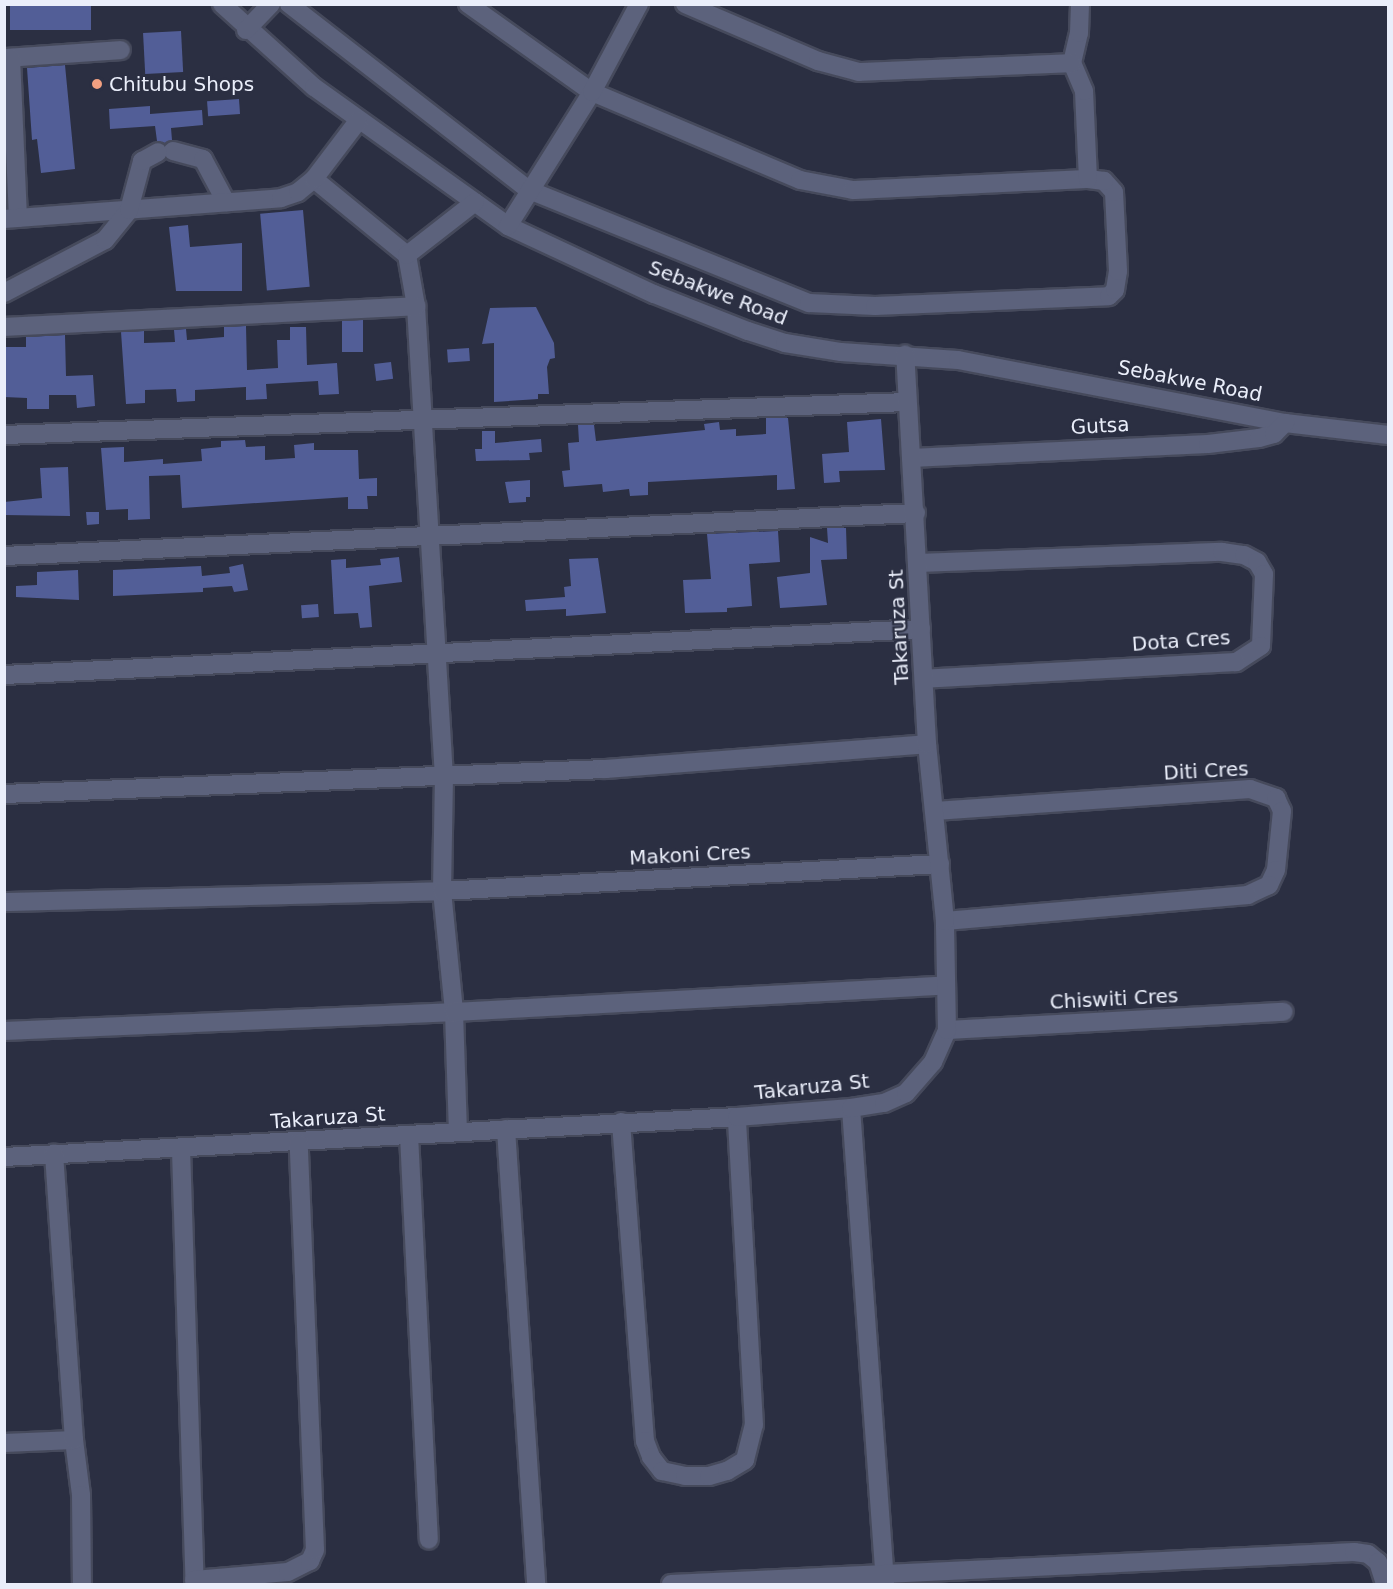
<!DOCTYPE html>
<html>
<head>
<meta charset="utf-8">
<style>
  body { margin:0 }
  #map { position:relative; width:1393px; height:1589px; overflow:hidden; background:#2b2f42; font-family:"DejaVu Sans",sans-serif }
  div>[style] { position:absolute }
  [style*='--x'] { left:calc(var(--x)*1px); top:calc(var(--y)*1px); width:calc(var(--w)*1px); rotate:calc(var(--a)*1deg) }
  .building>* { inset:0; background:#525e97; transform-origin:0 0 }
  .roads { filter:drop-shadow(2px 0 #464a5c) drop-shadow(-2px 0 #464a5c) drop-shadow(0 2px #464a5c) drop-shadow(0 -2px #464a5c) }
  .minor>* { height:18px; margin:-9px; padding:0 9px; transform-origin:9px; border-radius:9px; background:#5c627c }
  .dots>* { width:16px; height:16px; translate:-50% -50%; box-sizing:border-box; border:3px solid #2b2f42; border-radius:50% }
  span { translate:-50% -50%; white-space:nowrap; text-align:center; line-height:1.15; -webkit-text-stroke:4.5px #2b2f42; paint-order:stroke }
  .poi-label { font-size:20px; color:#eaeefa }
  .left { translate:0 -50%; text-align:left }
  .street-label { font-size:20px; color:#eaeefa }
  .frame { position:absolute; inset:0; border:6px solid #eaeefa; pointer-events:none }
</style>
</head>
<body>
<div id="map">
  <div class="building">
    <div style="left:10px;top:4px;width:81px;height:26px"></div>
    <div style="left:181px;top:31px;width:41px;height:38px;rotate:87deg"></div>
    <div style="clip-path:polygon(65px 65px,75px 169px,41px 173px,37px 139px,32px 140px,27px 68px)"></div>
    <div style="left:239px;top:99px;width:15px;height:32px;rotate:86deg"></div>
    <div style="clip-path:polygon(150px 106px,150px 114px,202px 110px,203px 125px,171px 128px,172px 140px,165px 143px,157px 141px,155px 126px,110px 129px,109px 109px)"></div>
    <div style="left:303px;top:210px;width:77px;height:43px;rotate:85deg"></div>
    <div style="clip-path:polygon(188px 225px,190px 247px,242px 243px,242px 291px,176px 291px,169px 227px)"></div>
    <div style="clip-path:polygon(536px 307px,554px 343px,555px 358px,550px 359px,547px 367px,549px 394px,538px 394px,538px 399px,494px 402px,494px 343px,482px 344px,490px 308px)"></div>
    <div style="left:363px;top:320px;width:32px;height:21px;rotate:90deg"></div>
    <div style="clip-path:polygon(246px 326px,247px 370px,278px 368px,277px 340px,290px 340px,290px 327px,306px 327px,307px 365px,337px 363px,339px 394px,319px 395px,318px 381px,266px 384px,267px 399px,246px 400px,246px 387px,195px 390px,195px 401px,177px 402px,176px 389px,145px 390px,145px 403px,126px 404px,121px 332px,144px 331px,144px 343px,175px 342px,174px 330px,186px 329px,187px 340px,224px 337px,224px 327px)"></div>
    <div style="clip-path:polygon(65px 335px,66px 376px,93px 375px,95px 406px,77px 408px,76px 395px,49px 395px,49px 409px,27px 409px,27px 398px,4px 397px,4px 347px,26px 347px,26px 337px)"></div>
    <div style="left:469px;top:348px;width:13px;height:22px;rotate:86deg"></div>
    <div style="left:391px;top:362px;width:17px;height:17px;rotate:83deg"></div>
    <div style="clip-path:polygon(766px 418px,788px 418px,795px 489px,777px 490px,777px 475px,648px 482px,648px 495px,630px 496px,629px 489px,603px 492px,602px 484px,564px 487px,562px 471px,570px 470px,568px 443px,579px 442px,578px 425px,594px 425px,596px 441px,705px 430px,704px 424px,719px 422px,720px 430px,736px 429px,736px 436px,766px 434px)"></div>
    <div style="clip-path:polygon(881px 419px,885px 470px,839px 471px,840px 482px,824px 483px,822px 454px,849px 452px,847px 422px)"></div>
    <div style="clip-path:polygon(482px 431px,495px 431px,495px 443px,541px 439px,542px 452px,529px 453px,530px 460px,476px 461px,475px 449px,482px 449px)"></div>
    <div style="clip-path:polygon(245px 440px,246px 447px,265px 446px,265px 460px,295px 458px,294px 445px,314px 443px,314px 450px,358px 450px,359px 479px,377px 478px,377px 496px,367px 496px,368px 509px,348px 509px,348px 497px,182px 508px,180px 475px,149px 476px,150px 519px,128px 520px,128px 509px,106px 510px,101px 448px,124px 447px,124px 462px,163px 459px,163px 464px,202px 461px,201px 449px,221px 447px,221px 441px)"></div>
    <div style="clip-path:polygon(68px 467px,70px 516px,4px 515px,4px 502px,42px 498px,40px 468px)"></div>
    <div style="clip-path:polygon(530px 480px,530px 497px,526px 497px,526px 502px,509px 503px,505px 482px)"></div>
    <div style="clip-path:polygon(86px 512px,99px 512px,99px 524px,87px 525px)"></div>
    <div style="clip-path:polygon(827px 528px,846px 528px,847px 559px,821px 560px,827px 605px,780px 608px,777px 577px,810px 573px,810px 537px,828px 543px)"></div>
    <div style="clip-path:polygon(778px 531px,780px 562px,749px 564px,752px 606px,727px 608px,727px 612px,685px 613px,683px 580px,711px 579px,707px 534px)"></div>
    <div style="clip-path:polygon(399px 557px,402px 582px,369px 586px,372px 627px,360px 628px,358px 613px,334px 614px,331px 560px,346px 559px,346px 568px,381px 565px,380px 559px)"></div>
    <div style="clip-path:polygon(598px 558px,606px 613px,566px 616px,566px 609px,526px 611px,525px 600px,565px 597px,564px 587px,571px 586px,569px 559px)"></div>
    <div style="clip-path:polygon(243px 564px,248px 590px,234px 592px,232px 586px,203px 588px,203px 592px,113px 596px,113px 570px,201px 566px,202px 576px,230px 573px,229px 567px)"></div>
    <div style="clip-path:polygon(78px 570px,79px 600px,16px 597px,16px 586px,37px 585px,37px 572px)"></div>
    <div style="left:318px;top:604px;width:13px;height:17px;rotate:86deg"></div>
  </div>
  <div class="roads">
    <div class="minor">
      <div style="--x:222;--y:4;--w:124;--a:42.1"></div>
      <div style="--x:314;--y:87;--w:239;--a:35.6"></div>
      <div style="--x:508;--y:226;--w:161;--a:25"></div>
      <div style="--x:654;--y:294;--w:101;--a:21.5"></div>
      <div style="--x:748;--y:331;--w:39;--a:18"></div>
      <div style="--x:785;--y:343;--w:57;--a:9.1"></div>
      <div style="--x:841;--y:352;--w:117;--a:3.9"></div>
      <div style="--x:958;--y:360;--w:333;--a:10.9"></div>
      <div style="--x:1285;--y:423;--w:104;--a:6.6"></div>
      <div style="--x:289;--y:4;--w:304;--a:37.8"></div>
      <div style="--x:529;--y:190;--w:302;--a:22"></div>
      <div style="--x:809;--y:303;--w:66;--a:2.6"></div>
      <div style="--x:875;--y:306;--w:234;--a:-2.4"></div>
      <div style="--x:1109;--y:296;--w:8;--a:-45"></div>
      <div style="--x:1115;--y:290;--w:19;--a:-81"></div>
      <div style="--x:1118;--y:271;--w:79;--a:-92.9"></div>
      <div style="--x:1114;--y:192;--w:15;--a:-132"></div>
      <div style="--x:1104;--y:181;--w:16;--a:-173"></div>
      <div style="--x:468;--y:4;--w:152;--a:35.4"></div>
      <div style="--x:592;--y:92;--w:226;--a:22.9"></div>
      <div style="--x:800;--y:180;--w:54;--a:10.7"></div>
      <div style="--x:853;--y:190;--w:235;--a:-2.7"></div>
      <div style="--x:1088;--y:179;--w:88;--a:-92.6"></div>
      <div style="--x:1084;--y:91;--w:30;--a:-113"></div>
      <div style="--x:1072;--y:63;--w:31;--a:-77"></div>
      <div style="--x:1079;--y:33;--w:29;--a:-88"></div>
      <div style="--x:685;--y:4;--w:145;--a:23.2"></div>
      <div style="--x:818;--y:61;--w:42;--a:15"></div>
      <div style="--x:859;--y:72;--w:213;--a:-2.4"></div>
      <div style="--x:246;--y:30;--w:36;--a:-46"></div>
      <div style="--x:4;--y:58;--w:117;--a:-3.9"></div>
      <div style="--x:11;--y:58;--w:160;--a:87.5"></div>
      <div style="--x:173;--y:151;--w:31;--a:15"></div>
      <div style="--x:203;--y:159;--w:49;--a:61.9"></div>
      <div style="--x:314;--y:179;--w:120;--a:39.3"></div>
      <div style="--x:407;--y:255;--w:52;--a:80"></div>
      <div style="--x:416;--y:306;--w:471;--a:86.6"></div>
      <div style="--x:444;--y:776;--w:115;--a:91"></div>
      <div style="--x:442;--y:891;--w:122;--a:84.3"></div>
      <div style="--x:454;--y:1012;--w:118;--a:88.1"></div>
      <div style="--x:4;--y:219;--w:278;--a:-4.3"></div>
      <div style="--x:281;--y:198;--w:18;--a:-19"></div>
      <div style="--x:298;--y:192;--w:21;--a:-39"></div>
      <div style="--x:314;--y:179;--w:73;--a:-52.8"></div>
      <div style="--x:508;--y:226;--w:158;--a:-57.9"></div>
      <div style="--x:592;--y:92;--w:100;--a:-61.9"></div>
      <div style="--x:407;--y:255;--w:86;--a:-37.9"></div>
      <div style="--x:4;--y:293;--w:114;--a:-27.7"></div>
      <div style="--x:105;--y:240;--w:38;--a:-51"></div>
      <div style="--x:129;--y:210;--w:51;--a:-75.1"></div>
      <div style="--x:142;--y:161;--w:18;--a:-29"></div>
      <div style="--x:4;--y:327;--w:413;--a:-2.9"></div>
      <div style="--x:4;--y:435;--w:904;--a:-2.09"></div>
      <div style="--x:911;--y:458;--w:297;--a:-2.7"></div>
      <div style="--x:1208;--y:444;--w:51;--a:-6.7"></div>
      <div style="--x:1259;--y:438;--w:16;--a:-15"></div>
      <div style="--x:1274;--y:434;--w:16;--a:-45"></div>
      <div style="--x:4;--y:556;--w:913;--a:-2.7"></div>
      <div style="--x:918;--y:563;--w:304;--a:-2.1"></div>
      <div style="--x:1222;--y:552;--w:22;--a:8"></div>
      <div style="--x:1244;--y:555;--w:15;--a:28"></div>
      <div style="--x:1257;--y:562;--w:14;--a:60"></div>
      <div style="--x:1264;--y:574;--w:72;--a:92.4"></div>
      <div style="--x:1261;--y:646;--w:30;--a:147"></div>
      <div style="--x:1236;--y:662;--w:312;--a:176.9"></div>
      <div style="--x:4;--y:675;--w:918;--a:-2.87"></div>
      <div style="--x:4;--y:794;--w:602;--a:-2.38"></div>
      <div style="--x:605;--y:769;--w:323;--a:-4.4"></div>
      <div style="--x:935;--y:811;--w:316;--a:-4"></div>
      <div style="--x:1250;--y:789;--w:28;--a:19"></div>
      <div style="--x:1276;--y:798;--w:14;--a:65"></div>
      <div style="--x:1282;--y:811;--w:59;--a:95.8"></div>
      <div style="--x:1276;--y:870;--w:17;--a:115"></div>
      <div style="--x:1269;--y:885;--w:23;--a:155"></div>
      <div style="--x:1248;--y:895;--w:304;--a:175.1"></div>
      <div style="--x:4;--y:902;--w:438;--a:-1.4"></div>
      <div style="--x:442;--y:891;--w:499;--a:-3.1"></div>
      <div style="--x:947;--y:1030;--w:337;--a:-3.1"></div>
      <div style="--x:4;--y:1031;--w:450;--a:-2.4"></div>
      <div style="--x:454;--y:1012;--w:492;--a:-3.1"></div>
      <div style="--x:851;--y:1108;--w:477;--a:85.9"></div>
      <div style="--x:621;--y:1122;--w:320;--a:85.7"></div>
      <div style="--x:645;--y:1441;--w:17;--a:69"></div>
      <div style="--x:651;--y:1457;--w:18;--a:52"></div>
      <div style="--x:662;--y:1471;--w:24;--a:12"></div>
      <div style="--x:685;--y:1476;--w:24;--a:0"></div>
      <div style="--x:709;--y:1476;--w:19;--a:-16"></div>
      <div style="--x:727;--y:1471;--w:21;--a:-31"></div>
      <div style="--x:745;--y:1460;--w:36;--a:-76"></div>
      <div style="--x:754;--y:1425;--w:308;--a:-93.2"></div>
      <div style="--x:506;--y:1129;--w:456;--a:86.2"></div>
      <div style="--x:409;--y:1135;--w:405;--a:87.2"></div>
      <div style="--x:181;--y:1149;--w:435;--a:88.2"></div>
      <div style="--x:4;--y:1157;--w:734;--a:-3.12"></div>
      <div style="--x:737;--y:1117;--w:114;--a:-4.5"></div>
      <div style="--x:851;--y:1108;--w:33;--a:-9"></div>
      <div style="--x:884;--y:1103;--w:24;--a:-24"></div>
      <div style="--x:906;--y:1093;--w:41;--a:-48.9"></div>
      <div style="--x:933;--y:1062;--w:35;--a:-66"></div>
      <div style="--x:947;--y:1030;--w:109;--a:-91.1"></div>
      <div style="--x:945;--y:921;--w:178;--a:-95.8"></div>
      <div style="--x:927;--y:744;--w:390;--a:-93.2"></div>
      <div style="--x:74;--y:1440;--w:55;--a:82.7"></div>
      <div style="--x:81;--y:1495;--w:89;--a:89.4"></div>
      <div style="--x:4;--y:1443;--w:70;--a:-2.5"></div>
      <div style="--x:74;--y:1440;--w:287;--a:-94"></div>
      <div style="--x:194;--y:1580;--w:94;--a:-4.9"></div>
      <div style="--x:288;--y:1572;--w:25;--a:-27"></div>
      <div style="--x:310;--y:1561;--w:12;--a:-66"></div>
      <div style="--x:315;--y:1550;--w:407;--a:-92.3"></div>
      <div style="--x:671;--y:1584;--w:684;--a:-2.68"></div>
      <div style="--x:1354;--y:1552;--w:14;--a:8"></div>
      <div style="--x:1368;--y:1554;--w:13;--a:39"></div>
      <div style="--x:1378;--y:1562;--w:23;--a:72"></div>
    </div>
  </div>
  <div class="dots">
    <div style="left:97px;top:84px;background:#f2a081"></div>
  </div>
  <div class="poi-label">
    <span class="left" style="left:109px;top:84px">Chitubu Shops</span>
  </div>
  <div class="street-label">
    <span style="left:718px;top:293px;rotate:21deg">Sebakwe Road</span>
    <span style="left:1190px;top:381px;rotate:11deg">Sebakwe Road</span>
    <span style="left:1100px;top:426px;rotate:-3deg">Gutsa</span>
    <span style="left:899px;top:627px;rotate:-93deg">Takaruza St</span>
    <span style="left:1181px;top:641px;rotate:-4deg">Dota Cres</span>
    <span style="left:1206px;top:771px;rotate:-3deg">Diti Cres</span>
    <span style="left:690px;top:855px;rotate:-3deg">Makoni Cres</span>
    <span style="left:1114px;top:999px;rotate:-3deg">Chiswiti Cres</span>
    <span style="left:812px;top:1087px;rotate:-6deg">Takaruza St</span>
    <span style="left:328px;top:1118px;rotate:-4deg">Takaruza St</span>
  </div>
  <div class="frame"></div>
</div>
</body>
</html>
